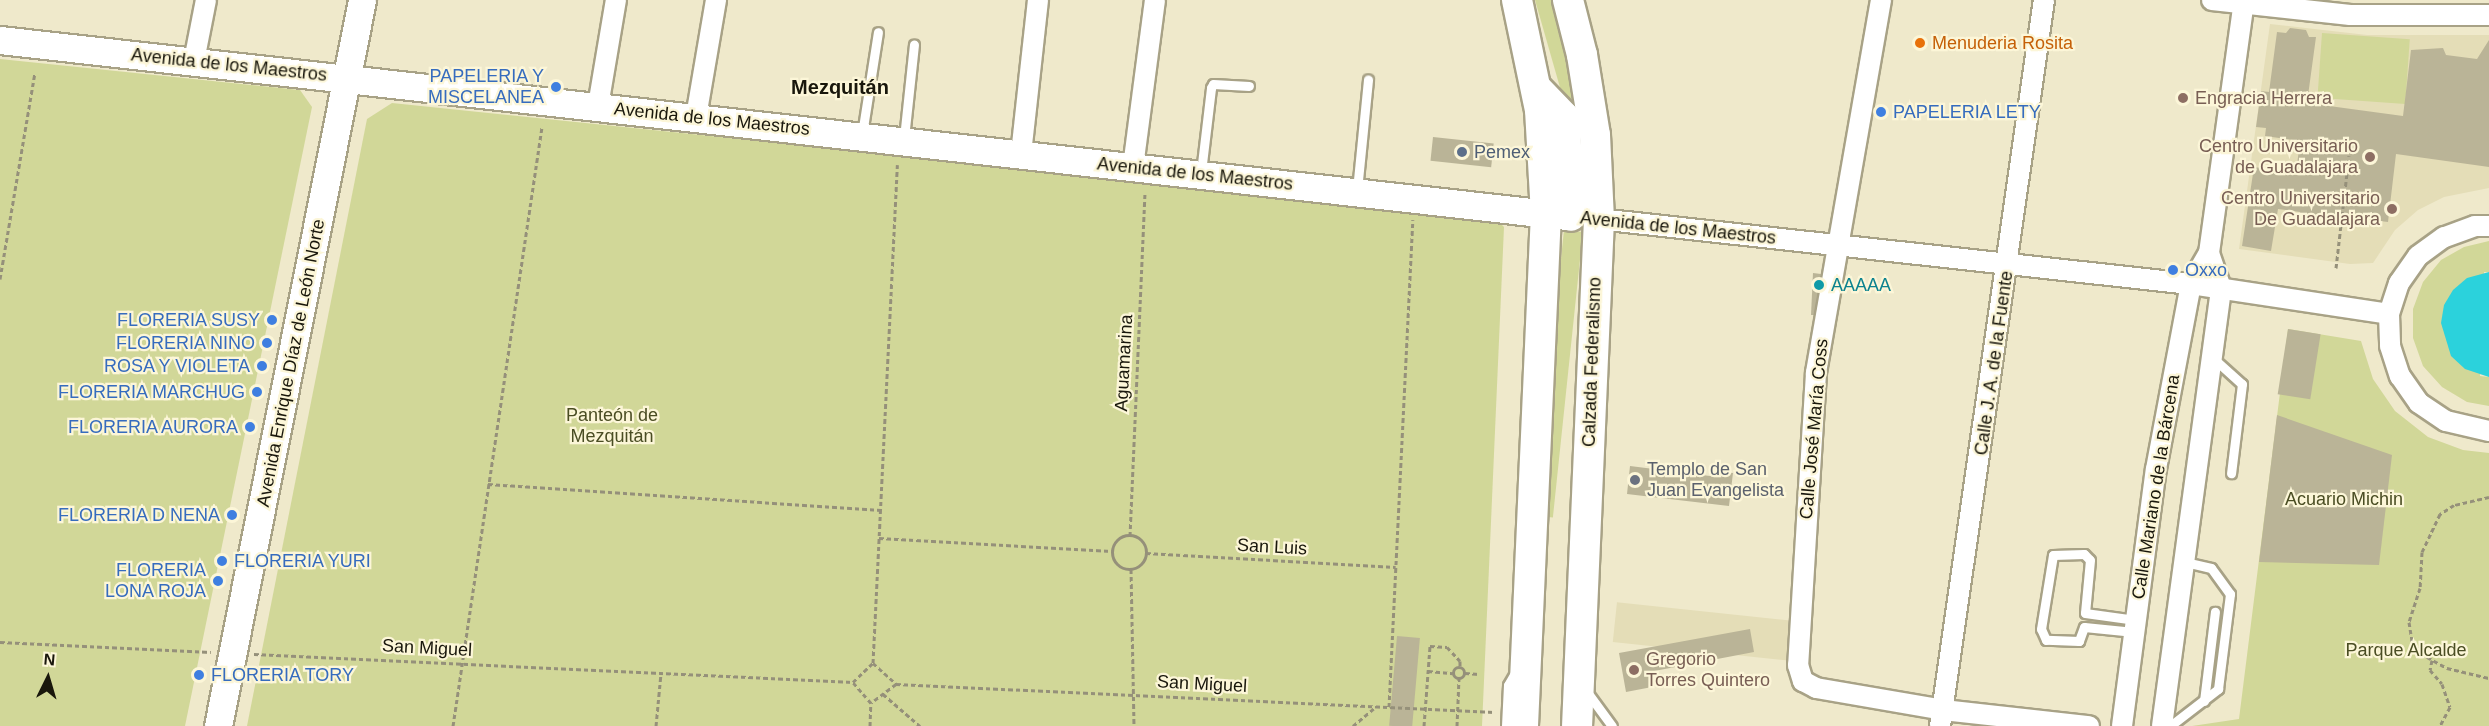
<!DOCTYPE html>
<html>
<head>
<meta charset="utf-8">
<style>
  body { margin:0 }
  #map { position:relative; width:2489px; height:726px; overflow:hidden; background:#efe9cb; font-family:Helvetica,sans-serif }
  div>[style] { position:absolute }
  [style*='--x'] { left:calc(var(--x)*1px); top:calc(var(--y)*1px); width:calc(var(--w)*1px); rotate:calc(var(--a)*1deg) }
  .built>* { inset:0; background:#e4ddb7; transform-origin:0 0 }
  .green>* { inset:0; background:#d1d798; transform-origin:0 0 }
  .water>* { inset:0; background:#2bd2dc }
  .building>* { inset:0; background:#bab497; transform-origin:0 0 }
  .path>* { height:3px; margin-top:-1.5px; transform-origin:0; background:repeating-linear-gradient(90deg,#95907a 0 4.5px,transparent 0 7.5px) }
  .path>.ring { margin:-1.5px; padding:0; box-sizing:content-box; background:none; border:3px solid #95907a; border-radius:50% }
  .roads { filter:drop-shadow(2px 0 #a8a286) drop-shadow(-2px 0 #a8a286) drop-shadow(0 2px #a8a286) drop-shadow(0 -2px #a8a286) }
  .lane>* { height:9px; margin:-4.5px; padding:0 4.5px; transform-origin:4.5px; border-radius:4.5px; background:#fff }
  .street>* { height:20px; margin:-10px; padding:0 10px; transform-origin:10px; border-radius:10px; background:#fff }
  .secondary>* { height:27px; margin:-13.5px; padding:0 13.5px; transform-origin:13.5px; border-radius:13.5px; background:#fff }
  .primary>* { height:30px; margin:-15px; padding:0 15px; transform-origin:15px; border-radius:15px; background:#fff }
  .dots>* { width:16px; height:16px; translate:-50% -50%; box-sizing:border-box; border:3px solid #fcf6d8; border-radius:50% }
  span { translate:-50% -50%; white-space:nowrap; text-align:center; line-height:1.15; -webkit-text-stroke:4.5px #fcf6d8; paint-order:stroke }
  .food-label { font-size:18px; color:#c56008 }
  .left { translate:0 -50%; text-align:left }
  .street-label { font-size:18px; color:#19170c }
  .shop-label { font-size:18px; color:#366cbe }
  .right { translate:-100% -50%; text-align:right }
  .education-label { font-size:18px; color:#785e54 }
  .service-label { font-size:18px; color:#4e5e75 }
  .culture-label { font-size:18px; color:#0d838f }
  .park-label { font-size:18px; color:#4a4d23 }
  .worship-label { font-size:18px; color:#5b616d }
  .neighbourhood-label { font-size:20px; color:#19170c; font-weight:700 }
  .north { position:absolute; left:18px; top:648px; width:60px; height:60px; -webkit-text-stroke:4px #fcf6d8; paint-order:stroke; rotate:5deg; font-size:16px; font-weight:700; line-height:24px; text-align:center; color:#19170c }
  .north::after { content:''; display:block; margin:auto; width:21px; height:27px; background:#19170c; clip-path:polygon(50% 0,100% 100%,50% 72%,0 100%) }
</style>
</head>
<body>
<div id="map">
  <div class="built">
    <div style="clip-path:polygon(2270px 24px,2367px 35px,2489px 35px,2489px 188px,2444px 197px,2418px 210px,2395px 230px,2373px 263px,2350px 264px,2239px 249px)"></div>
    <div style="left:1795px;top:621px;width:40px;height:179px;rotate:96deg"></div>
  </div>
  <div class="green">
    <div style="clip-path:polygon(1535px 0,1556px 0,1580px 116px,1569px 119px)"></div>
    <div style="left:2322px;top:33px;width:88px;height:65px;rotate:4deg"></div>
    <div style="clip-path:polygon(0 59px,300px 90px,312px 107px,185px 726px,0 726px)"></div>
    <div style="clip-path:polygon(392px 103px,1494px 217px,1504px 227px,1482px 726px,247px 726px,367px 119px)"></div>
    <div style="left:1564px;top:230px;width:19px;height:287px;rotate:6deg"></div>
    <div style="clip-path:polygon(2489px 241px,2489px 272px,2484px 272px,2480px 376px,2489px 377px,2489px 406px,2467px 402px,2442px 387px,2423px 366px,2413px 338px,2413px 309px,2423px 282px,2441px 260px,2464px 247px)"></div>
    <div style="clip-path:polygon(2288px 329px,2361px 341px,2373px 379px,2395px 411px,2428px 437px,2463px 450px,2489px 453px,2489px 726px,2192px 726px,2239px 719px)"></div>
  </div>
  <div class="water">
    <div style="clip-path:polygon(2489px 272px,2489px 377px,2465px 369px,2451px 356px,2441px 323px,2444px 305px,2453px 290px,2467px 278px)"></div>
  </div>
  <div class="building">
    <div style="clip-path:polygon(2290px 28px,2306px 30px,2309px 37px,2316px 37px,2307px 103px,2403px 116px,2411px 50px,2443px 48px,2446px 55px,2477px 59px,2489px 40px,2489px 167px,2396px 154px,2388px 222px,2380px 221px,2375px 226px,2359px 224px,2357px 218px,2330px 215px,2323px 214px,2318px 220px,2302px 218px,2300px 212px,2278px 209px,2271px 251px,2242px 246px,2254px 167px,2296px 173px,2300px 141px,2265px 136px,2266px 128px,2256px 127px,2261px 91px,2269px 92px,2277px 32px,2286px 33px)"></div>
    <div style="left:1433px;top:137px;width:61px;height:24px;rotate:6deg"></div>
    <div style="clip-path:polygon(1813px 273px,1821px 274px,1814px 315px,1811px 315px)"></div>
    <div style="left:2288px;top:329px;width:33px;height:66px;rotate:9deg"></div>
    <div style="clip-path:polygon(2277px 415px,2392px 455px,2379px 565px,2259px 562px)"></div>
    <div style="clip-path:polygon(1630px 466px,1718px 477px,1718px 471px,1733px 473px,1729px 506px,1627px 494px)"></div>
    <div style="clip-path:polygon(1750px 629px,1754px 652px,1649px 672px,1652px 687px,1626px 692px,1619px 653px)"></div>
    <div style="left:1397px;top:636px;width:23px;height:90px;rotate:5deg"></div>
  </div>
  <div class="path">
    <div style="--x:2336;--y:268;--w:113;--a:-83.4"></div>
    <div style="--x:0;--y:279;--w:209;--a:-80.4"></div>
    <div style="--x:488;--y:484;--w:394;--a:3.8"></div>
    <div style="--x:2489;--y:497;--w:36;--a:167"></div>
    <div style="--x:2454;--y:505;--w:17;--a:147"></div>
    <div style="--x:2440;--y:514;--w:42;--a:115.3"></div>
    <div style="--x:2422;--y:552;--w:36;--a:93"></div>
    <div style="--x:2420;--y:588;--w:36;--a:108"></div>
    <div style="--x:2409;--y:622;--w:20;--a:81"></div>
    <div style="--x:2412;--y:642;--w:21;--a:45"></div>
    <div style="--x:2427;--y:657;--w:23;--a:29"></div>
    <div style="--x:2447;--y:668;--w:43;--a:13.4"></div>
    <div class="ring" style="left:1112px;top:535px;width:31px;height:31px"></div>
    <div style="--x:1130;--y:536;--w:344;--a:-87.5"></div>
    <div style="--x:879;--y:538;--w:233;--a:3.2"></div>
    <div style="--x:1146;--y:553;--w:250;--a:3.2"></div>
    <div style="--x:1131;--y:569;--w:157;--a:88.9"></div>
    <div style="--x:0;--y:642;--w:211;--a:2.7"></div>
    <div style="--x:254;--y:654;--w:600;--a:2.68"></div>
    <div style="--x:2432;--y:660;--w:10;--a:101"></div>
    <div style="--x:2430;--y:670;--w:18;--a:49"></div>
    <div style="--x:2442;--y:684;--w:24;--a:71"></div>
    <div style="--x:2450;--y:707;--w:21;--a:118"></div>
    <div style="--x:873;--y:663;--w:31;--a:42"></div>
    <div style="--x:896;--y:684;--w:31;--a:143"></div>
    <div style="--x:871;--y:703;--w:28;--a:-131"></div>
    <div style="--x:853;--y:682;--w:28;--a:-44"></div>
    <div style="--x:873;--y:663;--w:499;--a:-87.2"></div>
    <div class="ring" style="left:1453.5px;top:667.5px;width:8px;height:8px"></div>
    <div style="--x:1428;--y:671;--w:25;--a:5"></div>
    <div style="--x:1465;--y:673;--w:14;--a:4"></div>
    <div style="--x:896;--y:684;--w:599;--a:2.68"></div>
    <div style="--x:883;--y:694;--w:49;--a:40.9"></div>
    <div style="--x:1389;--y:707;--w:488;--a:-87.2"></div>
    <div style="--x:453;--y:726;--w:606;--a:-81.55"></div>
    <div style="--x:656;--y:726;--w:53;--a:-84.6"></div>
    <div style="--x:870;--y:726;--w:23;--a:-88"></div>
    <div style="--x:1353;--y:726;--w:30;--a:-40"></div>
    <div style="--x:1424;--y:726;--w:80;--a:-85.7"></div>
    <div style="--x:1430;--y:646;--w:17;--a:3"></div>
    <div style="--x:1447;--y:647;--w:19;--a:47"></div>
    <div style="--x:1460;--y:661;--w:6;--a:90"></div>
    <div style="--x:1457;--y:726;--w:48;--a:-87.6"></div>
  </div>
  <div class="roads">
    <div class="lane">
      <div style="--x:862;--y:134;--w:103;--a:-81.1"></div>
      <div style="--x:904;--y:138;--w:94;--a:-83.9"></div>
      <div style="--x:1201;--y:172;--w:85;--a:-83.2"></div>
      <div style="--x:1211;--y:88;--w:4;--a:-63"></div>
      <div style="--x:1213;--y:84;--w:36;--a:3"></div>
      <div style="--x:1357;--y:190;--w:111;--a:-84.3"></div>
      <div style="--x:2213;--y:358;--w:39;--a:42"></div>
      <div style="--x:2242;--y:384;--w:90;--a:97"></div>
      <div style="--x:2134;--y:632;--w:50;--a:-174.3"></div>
      <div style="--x:2084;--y:627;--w:15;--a:110"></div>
      <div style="--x:2079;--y:641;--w:33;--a:-178"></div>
      <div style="--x:2046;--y:640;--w:12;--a:-114"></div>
      <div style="--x:2041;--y:629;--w:75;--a:-80.8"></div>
      <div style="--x:2053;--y:555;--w:31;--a:-2"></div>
      <div style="--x:2084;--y:554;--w:8;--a:45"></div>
      <div style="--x:2090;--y:560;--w:53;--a:95.4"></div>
      <div style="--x:2085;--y:613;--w:51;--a:7.8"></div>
      <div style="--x:1587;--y:692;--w:42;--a:53.7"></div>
      <div style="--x:2204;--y:701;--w:90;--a:-83"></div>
      <div style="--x:1506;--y:726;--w:41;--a:-87.2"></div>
      <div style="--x:1508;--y:685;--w:14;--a:-60"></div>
      <div style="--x:2170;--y:726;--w:61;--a:-37.6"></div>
      <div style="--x:2218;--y:689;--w:96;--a:-82.8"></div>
      <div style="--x:2230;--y:594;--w:32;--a:-126"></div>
      <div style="--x:2211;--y:568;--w:26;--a:-167"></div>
    </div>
    <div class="street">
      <div style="--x:1881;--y:0;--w:379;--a:99.9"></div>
      <div style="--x:1816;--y:373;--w:293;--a:93.5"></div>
      <div style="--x:1798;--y:665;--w:17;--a:73"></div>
      <div style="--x:1803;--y:681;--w:15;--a:28"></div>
      <div style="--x:1816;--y:688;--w:129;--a:9.8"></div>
      <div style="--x:1943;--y:710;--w:147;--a:6.3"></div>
      <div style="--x:2212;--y:0;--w:139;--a:6.2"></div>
      <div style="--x:2350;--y:15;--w:139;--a:0"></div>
      <div style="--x:194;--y:61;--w:62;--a:-78.9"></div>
      <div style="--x:598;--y:106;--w:108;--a:-80.4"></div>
      <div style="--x:696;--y:117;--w:119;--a:-80.3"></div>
      <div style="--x:1021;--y:154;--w:155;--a:-83.7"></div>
      <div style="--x:1133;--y:167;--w:168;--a:-82.5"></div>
      <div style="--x:1599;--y:219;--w:596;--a:6.27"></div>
      <div style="--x:2191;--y:284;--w:200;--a:8.6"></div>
      <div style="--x:2489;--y:226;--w:14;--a:180"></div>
      <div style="--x:2475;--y:226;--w:33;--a:160"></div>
      <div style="--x:2444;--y:237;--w:32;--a:144"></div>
      <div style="--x:2418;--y:256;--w:33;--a:125"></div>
      <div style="--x:2399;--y:283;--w:33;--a:108"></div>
      <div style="--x:2389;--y:314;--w:32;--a:88"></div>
      <div style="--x:2390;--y:346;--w:32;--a:72"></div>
      <div style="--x:2400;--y:376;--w:33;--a:55"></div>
      <div style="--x:2419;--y:403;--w:32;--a:34"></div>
      <div style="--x:2446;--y:421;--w:44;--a:13.1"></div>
      <div style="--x:1940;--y:726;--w:733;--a:-81.85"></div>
      <div style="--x:2122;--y:726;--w:259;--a:-82.5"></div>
      <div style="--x:2156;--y:469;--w:188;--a:-79.3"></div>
      <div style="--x:2191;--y:284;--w:36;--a:-60"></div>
      <div style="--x:2209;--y:253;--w:255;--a:-82.1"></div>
      <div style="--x:2162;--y:726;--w:442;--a:-82.3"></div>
      <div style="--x:2221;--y:288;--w:37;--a:-109"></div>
    </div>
    <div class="secondary">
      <div style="--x:0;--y:40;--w:1577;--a:6.41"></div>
      <div style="--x:218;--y:726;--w:740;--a:-78.78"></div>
    </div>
    <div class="primary">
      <div style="--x:1517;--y:0;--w:112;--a:78.2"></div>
      <div style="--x:1540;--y:110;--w:103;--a:86.7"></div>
      <div style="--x:1546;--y:213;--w:514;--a:92.57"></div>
      <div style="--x:1568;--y:0;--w:57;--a:75.7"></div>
      <div style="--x:1582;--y:55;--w:81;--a:80.8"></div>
      <div style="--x:1595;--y:135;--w:84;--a:87.3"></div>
      <div style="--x:1599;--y:219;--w:507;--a:92.48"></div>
      <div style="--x:1536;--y:88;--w:40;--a:46"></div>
      <div style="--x:1564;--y:117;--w:99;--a:86"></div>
    </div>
  </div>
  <div class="dots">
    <div style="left:1920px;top:43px;background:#e8710a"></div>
    <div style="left:556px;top:87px;background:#3f7fe0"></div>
    <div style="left:2183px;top:98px;background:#8d6e63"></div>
    <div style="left:1881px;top:112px;background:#3f7fe0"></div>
    <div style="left:1462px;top:152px;background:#5c6f8a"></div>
    <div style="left:2370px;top:157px;background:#8d6e63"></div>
    <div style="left:2392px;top:209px;background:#8d6e63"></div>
    <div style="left:2173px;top:270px;background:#3f7fe0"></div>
    <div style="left:1819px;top:285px;background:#0f9aa8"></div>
    <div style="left:272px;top:320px;background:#3f7fe0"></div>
    <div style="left:267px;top:343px;background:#3f7fe0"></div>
    <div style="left:262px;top:366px;background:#3f7fe0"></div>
    <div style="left:257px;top:392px;background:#3f7fe0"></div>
    <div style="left:250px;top:427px;background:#3f7fe0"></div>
    <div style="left:1635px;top:480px;background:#6b7280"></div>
    <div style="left:232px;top:515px;background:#3f7fe0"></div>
    <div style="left:222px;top:561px;background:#3f7fe0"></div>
    <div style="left:218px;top:581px;background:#3f7fe0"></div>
    <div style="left:1634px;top:670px;background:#8d6e63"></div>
    <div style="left:199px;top:675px;background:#3f7fe0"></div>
  </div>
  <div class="food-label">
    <span class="left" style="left:1932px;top:43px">Menuderia Rosita</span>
  </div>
  <div class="street-label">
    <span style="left:229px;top:65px;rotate:6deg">Avenida de los Maestros</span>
    <span style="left:712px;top:119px;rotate:6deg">Avenida de los Maestros</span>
    <span style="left:1195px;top:174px;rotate:6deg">Avenida de los Maestros</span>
    <span style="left:1678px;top:228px;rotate:6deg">Avenida de los Maestros</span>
    <span style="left:1592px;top:362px;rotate:-88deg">Calzada Federalismo</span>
    <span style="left:291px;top:363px;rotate:-79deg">Avenida Enrique Díaz de León Norte</span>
    <span style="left:1124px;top:363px;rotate:-87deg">Aguamarina</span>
    <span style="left:1994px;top:363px;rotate:-82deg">Calle J. A. de la Fuente</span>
    <span style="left:1814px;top:429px;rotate:-85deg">Calle José María Coss</span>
    <span style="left:2156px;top:487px;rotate:-81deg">Calle Mariano de la Bárcena</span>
    <span style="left:1272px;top:547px;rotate:3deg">San Luis</span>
    <span style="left:427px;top:648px;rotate:3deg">San Miguel</span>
    <span style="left:1202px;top:684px;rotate:3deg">San Miguel</span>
  </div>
  <div class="shop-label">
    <span class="right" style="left:544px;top:87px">PAPELERIA Y<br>MISCELANEA</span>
    <span class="left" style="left:1893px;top:112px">PAPELERIA LETY</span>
    <span class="left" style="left:2185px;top:270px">Oxxo</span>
    <span class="right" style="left:260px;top:320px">FLORERIA SUSY</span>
    <span class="right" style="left:255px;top:343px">FLORERIA NINO</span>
    <span class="right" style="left:250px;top:366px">ROSA Y VIOLETA</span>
    <span class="right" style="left:245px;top:392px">FLORERIA MARCHUG</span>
    <span class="right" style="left:238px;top:427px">FLORERIA AURORA</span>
    <span class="right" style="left:220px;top:515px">FLORERIA D NENA</span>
    <span class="left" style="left:234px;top:561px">FLORERIA YURI</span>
    <span class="right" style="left:206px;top:581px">FLORERIA<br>LONA ROJA</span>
    <span class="left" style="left:211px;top:675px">FLORERIA TORY</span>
  </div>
  <div class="education-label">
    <span class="left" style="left:2195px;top:98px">Engracia Herrera</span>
    <span class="right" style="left:2358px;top:157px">Centro Universitario<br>de Guadalajara</span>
    <span class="right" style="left:2380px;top:209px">Centro Universitario<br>De Guadalajara</span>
    <span class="left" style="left:1646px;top:670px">Gregorio<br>Torres Quintero</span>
  </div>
  <div class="service-label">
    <span class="left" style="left:1474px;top:152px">Pemex</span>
  </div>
  <div class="culture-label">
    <span class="left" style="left:1831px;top:285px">AAAAA</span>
  </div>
  <div class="park-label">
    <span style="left:612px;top:426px">Panteón de<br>Mezquitán</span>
    <span style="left:2344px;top:499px">Acuario Michin</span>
    <span style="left:2406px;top:650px">Parque Alcalde</span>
  </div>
  <div class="worship-label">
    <span class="left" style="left:1647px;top:480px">Templo de San<br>Juan Evangelista</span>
  </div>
  <div class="neighbourhood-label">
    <span style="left:840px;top:87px">Mezquitán</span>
  </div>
  <div class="north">N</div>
</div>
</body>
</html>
